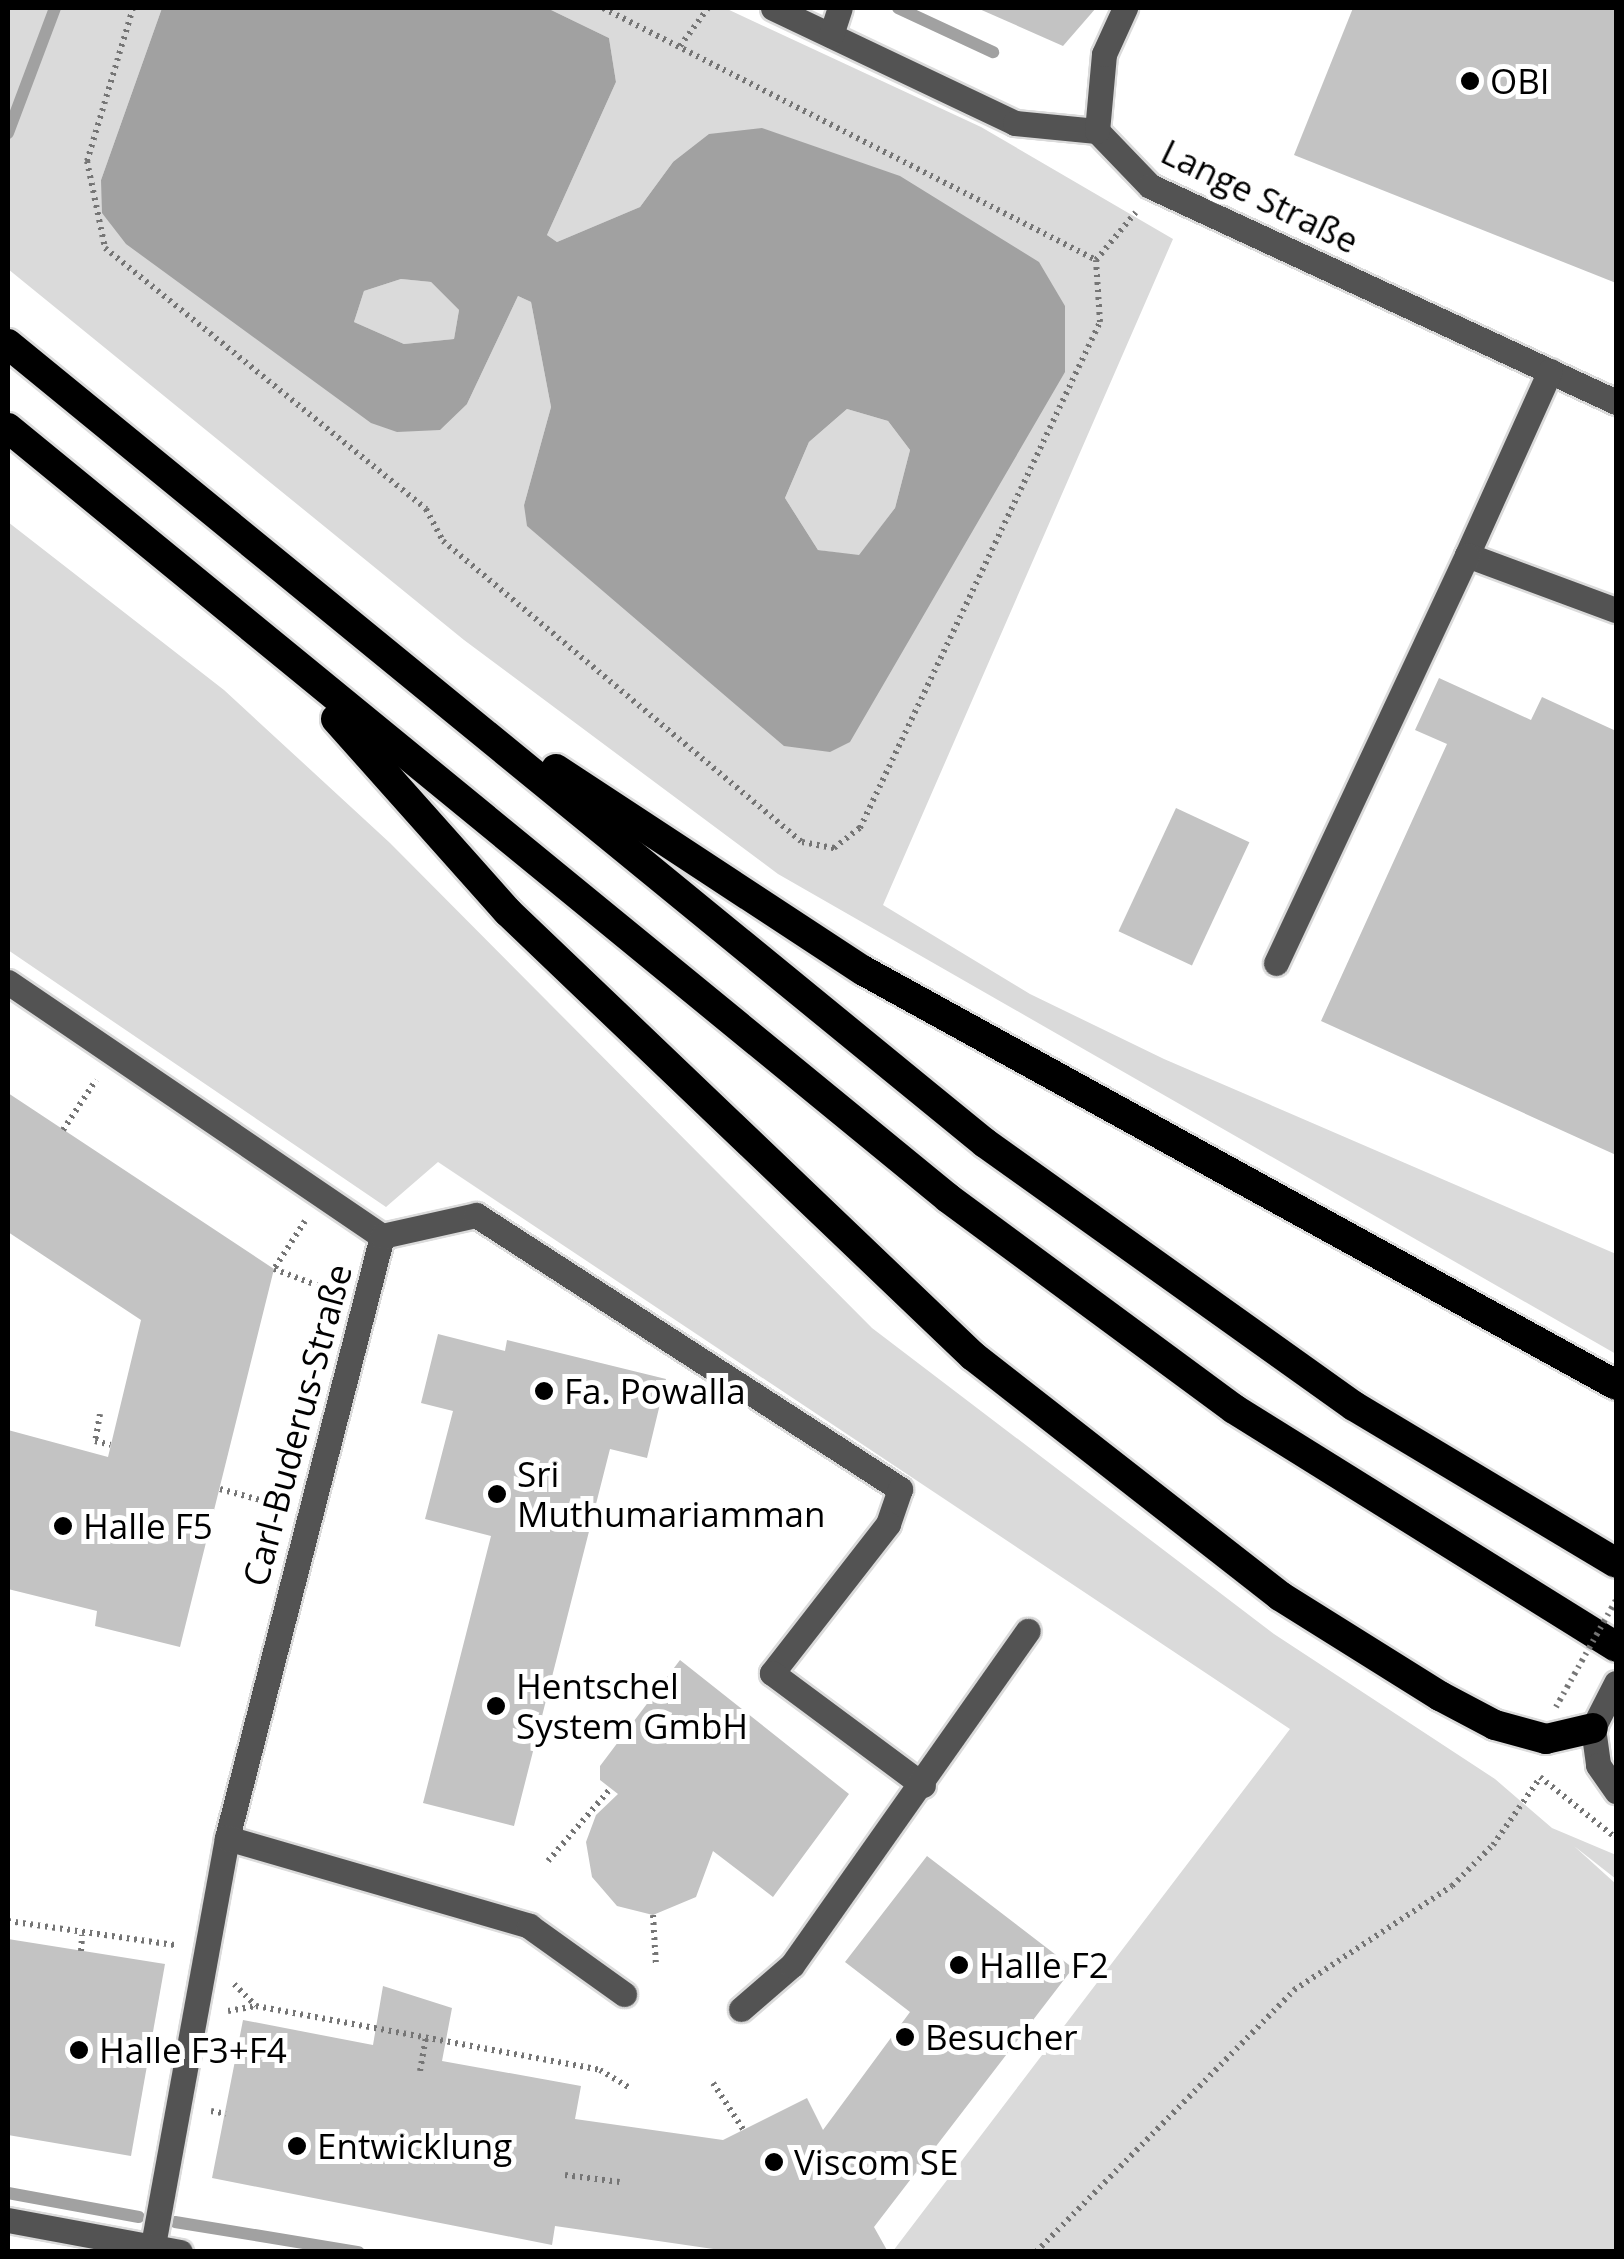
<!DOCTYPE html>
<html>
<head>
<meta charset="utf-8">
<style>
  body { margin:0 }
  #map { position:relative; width:1624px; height:2259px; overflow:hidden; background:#fff; font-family:"Open Sans",sans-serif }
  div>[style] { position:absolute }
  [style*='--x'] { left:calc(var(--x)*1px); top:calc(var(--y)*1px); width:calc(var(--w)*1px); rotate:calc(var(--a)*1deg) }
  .green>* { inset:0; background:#dadada }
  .water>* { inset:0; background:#a1a1a1 }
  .stream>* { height:12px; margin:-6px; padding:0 6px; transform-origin:6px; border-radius:6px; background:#a1a1a1 }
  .building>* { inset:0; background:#c3c3c3; transform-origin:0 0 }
  .path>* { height:6px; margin-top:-3px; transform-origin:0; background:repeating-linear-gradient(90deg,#757575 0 2.5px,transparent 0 7.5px) }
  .roads { filter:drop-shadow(2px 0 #dbdbdb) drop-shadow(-2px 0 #dbdbdb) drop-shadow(0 2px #dbdbdb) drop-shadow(0 -2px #dbdbdb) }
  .minor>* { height:25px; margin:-12.5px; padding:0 12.5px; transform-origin:12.5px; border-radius:12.5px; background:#535353 }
  .highway>* { height:30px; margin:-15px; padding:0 15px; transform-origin:15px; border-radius:15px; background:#000 }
  .path-bridge>* { height:6px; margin-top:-3px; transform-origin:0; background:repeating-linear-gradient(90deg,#757575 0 2.5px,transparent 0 7.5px) }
  .dots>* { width:28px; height:28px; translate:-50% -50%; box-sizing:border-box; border:5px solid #fff; border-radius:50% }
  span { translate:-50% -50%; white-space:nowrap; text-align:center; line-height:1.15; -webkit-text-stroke:10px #fff; paint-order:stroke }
  .poi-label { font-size:35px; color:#000 }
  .left { translate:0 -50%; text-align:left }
  .street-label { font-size:35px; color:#000 }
  .frame { position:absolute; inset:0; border:10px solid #000; pointer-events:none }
</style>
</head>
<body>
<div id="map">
  <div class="green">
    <div style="clip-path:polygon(8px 8px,162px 8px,101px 180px,467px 404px,518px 296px,531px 302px,551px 407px,524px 505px,784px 745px,1064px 372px,673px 162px,640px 207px,557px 242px,547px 235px,616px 82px,609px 38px,547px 8px,725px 8px,981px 127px,1173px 239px,883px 905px,1030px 994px,1164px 1059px,1616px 1254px,1616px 1354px,778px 874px,464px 640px,8px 269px)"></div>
    <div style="clip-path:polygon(401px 279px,431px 282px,459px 310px,454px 339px,404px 344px,354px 322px,364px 291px)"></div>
    <div style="clip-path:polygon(847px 409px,888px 421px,910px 450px,895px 508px,859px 556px,818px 550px,785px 498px,809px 442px)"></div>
    <div style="clip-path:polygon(8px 522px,224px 690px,390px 843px,872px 1328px,1274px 1634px,1495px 1779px,1552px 1828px,1616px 1855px,1616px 1879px,1574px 1846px,1616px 1884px,1616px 2251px,893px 2251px,1290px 1729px,438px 1162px,386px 1207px,8px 950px)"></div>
  </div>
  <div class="water">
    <div style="clip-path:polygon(evenodd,162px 8px,547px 8px,609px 38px,616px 82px,547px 235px,557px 242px,640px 207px,673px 162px,709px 134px,762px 128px,900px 176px,1039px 262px,1065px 306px,1065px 372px,850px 742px,830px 752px,784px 746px,527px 526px,524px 505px,551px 407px,531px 302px,518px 296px,467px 404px,440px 430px,397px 432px,371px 423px,126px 244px,102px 213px,101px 180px,162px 8px,401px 279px,431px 282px,459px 310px,454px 339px,404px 344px,354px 322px,364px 291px,401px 279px,162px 8px,847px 409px,888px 421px,910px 450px,895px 508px,859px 555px,818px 550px,785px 498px,809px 442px,847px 409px)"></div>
  </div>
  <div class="stream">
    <div style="--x:898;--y:8;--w:105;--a:24.9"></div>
    <div style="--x:8;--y:133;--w:134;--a:-69.4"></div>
    <div style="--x:8;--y:2193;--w:133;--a:10.4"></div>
    <div style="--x:175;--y:2222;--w:186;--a:9.3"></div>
  </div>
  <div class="building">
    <div style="clip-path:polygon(977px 8px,1096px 8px,1063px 46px)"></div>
    <div style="clip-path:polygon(1353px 8px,1616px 8px,1616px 283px,1294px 155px)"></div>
    <div style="clip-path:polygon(1439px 678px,1531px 720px,1542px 697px,1616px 731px,1616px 1155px,1321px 1021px,1447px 744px,1415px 730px)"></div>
    <div style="left:1176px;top:808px;width:81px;height:136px;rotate:25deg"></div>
    <div style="clip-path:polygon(8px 1093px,274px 1269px,180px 1647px,95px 1626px,97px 1611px,8px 1589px,8px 1430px,108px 1457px,141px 1320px,8px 1232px)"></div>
    <div style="clip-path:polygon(438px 1334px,505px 1351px,507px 1340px,666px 1379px,647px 1458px,610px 1449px,514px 1826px,423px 1803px,491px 1536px,425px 1519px,453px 1411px,421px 1403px)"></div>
    <div style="clip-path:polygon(680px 1660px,849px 1794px,773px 1897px,713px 1851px,696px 1897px,653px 1915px,617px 1906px,592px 1877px,586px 1842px,596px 1815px,618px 1794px,600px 1780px,600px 1766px)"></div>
    <div style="clip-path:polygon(927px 1856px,1073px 1968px,874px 2227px,888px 2252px,734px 2252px,555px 2226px,552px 2245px,212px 2178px,243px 2020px,373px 2045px,383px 1986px,452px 2008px,442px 2061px,581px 2086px,575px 2119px,723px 2140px,807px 2098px,823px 2130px,910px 2012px,845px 1962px)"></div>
    <div style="clip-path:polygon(8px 1939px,165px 1964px,131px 2156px,8px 2135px)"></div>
  </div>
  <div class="path">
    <div style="--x:133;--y:8;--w:160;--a:106.7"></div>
    <div style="--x:87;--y:161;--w:89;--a:78.3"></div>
    <div style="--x:105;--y:248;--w:414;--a:39.1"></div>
    <div style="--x:426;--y:509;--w:36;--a:62"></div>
    <div style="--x:443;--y:541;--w:468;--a:40"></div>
    <div style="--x:802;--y:842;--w:33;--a:11"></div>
    <div style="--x:834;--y:848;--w:33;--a:-38"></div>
    <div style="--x:860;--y:828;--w:560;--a:-64.62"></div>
    <div style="--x:1100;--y:322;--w:62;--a:-93.7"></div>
    <div style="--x:1096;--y:260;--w:62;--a:-50.2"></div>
    <div style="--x:603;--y:8;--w:554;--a:27.07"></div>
    <div style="--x:680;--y:46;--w:47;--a:-53.6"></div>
    <div style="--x:63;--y:1130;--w:60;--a:-56.6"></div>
    <div style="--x:305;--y:1221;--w:57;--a:122.9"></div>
    <div style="--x:274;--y:1269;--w:65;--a:20.7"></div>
    <div style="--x:100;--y:1414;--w:27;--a:100"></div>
    <div style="--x:95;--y:1441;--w:16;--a:14"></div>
    <div style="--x:220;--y:1489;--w:61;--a:15.2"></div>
    <div style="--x:1540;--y:1777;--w:97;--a:38.8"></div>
    <div style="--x:548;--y:1861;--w:96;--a:-49.2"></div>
    <div style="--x:653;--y:1915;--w:50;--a:86.6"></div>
    <div style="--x:8;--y:1921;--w:168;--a:8.2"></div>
    <div style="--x:81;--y:1951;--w:16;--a:-86"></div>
    <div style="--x:234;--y:1984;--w:31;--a:45"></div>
    <div style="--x:256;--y:2006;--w:350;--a:10.5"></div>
    <div style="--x:600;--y:2070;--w:33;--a:31"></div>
    <div style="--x:228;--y:2011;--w:27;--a:-10"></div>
    <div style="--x:420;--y:2071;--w:36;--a:-80"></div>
    <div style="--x:713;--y:2083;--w:55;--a:56.9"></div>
    <div style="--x:211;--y:2111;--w:15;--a:11"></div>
    <div style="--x:565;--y:2175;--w:55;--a:7.3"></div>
    <div style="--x:1036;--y:2252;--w:368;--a:-45.4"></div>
    <div style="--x:1294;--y:1990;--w:189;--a:-33.4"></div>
    <div style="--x:1452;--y:1886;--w:58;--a:-45"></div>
    <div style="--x:1493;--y:1845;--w:82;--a:-55"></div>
  </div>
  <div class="roads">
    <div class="minor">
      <div style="--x:773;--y:8;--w:268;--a:25.4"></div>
      <div style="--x:1015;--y:123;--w:82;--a:5.6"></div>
      <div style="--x:1097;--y:131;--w:76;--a:46.1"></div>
      <div style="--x:1150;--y:186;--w:514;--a:24.87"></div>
      <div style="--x:831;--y:35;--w:28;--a:-72"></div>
      <div style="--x:1097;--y:131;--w:77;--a:-84.8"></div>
      <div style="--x:1104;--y:54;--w:51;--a:-65.5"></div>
      <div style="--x:1550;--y:371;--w:202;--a:114.3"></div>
      <div style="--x:1467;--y:555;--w:159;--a:20.3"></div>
      <div style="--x:1276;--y:963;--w:450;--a:-64.9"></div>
      <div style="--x:8;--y:982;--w:452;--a:34.2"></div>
      <div style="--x:382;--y:1236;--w:622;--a:104.44"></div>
      <div style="--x:227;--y:1838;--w:416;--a:100.3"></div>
      <div style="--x:382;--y:1236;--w:96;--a:-12.6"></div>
      <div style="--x:476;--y:1215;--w:505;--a:32.87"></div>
      <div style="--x:900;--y:1489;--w:37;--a:109"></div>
      <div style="--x:888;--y:1524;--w:189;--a:127.9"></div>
      <div style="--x:772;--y:1673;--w:188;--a:36.6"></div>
      <div style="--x:1616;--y:1683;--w:51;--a:117.1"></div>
      <div style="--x:1593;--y:1728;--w:37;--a:82"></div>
      <div style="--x:1598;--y:1765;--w:32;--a:55"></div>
      <div style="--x:227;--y:1838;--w:315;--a:16.2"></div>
      <div style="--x:529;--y:1926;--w:117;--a:35.6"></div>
      <div style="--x:741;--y:2009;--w:67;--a:-40.8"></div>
      <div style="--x:792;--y:1965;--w:409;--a:-54.8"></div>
      <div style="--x:8;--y:2220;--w:175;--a:10.5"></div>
    </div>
    <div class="highway">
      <div style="--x:8;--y:344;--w:1262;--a:39.28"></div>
      <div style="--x:985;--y:1143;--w:453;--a:35.5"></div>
      <div style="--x:1354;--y:1406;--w:305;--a:30.9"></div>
      <div style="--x:8;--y:428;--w:1215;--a:39.32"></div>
      <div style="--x:948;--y:1198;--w:355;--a:36.4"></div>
      <div style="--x:1234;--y:1409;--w:450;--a:31.9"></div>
      <div style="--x:336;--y:719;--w:259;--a:48.3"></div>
      <div style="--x:508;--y:912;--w:643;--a:43.68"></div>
      <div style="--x:973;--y:1356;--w:390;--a:38"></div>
      <div style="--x:1280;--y:1596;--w:189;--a:32"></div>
      <div style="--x:1440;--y:1696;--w:62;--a:27.8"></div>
      <div style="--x:1495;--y:1725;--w:53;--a:15.4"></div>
      <div style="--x:1546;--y:1739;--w:48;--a:-13.2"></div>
      <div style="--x:556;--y:769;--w:368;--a:33.3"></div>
      <div style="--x:864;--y:971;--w:858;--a:28.83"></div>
    </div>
  </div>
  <div class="path-bridge">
    <div style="--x:1556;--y:1707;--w:123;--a:-60.7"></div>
  </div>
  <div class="dots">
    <div style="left:1470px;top:81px;background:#000"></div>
    <div style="left:544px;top:1391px;background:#000"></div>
    <div style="left:497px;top:1494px;background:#000"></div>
    <div style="left:63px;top:1526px;background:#000"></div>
    <div style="left:496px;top:1706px;background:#000"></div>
    <div style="left:959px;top:1965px;background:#000"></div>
    <div style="left:905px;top:2037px;background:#000"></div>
    <div style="left:79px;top:2050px;background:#000"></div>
    <div style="left:297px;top:2146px;background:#000"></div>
    <div style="left:774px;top:2162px;background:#000"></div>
  </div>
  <div class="poi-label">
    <span class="left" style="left:1490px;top:81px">OBI</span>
    <span class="left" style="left:564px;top:1391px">Fa. Powalla</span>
    <span class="left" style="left:517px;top:1494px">Sri<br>Muthumariamman</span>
    <span class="left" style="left:83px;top:1526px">Halle F5</span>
    <span class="left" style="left:516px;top:1706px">Hentschel<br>System GmbH</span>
    <span class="left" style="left:979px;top:1965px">Halle F2</span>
    <span class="left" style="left:925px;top:2037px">Besucher</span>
    <span class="left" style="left:99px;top:2050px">Halle F3+F4</span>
    <span class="left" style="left:317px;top:2146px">Entwicklung</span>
    <span class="left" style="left:794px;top:2162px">Viscom SE</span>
  </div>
  <div class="street-label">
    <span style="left:1260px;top:196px;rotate:26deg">Lange Straße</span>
    <span style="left:297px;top:1425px;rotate:-75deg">Carl-Buderus-Straße</span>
  </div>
  <div class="frame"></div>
</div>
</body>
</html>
